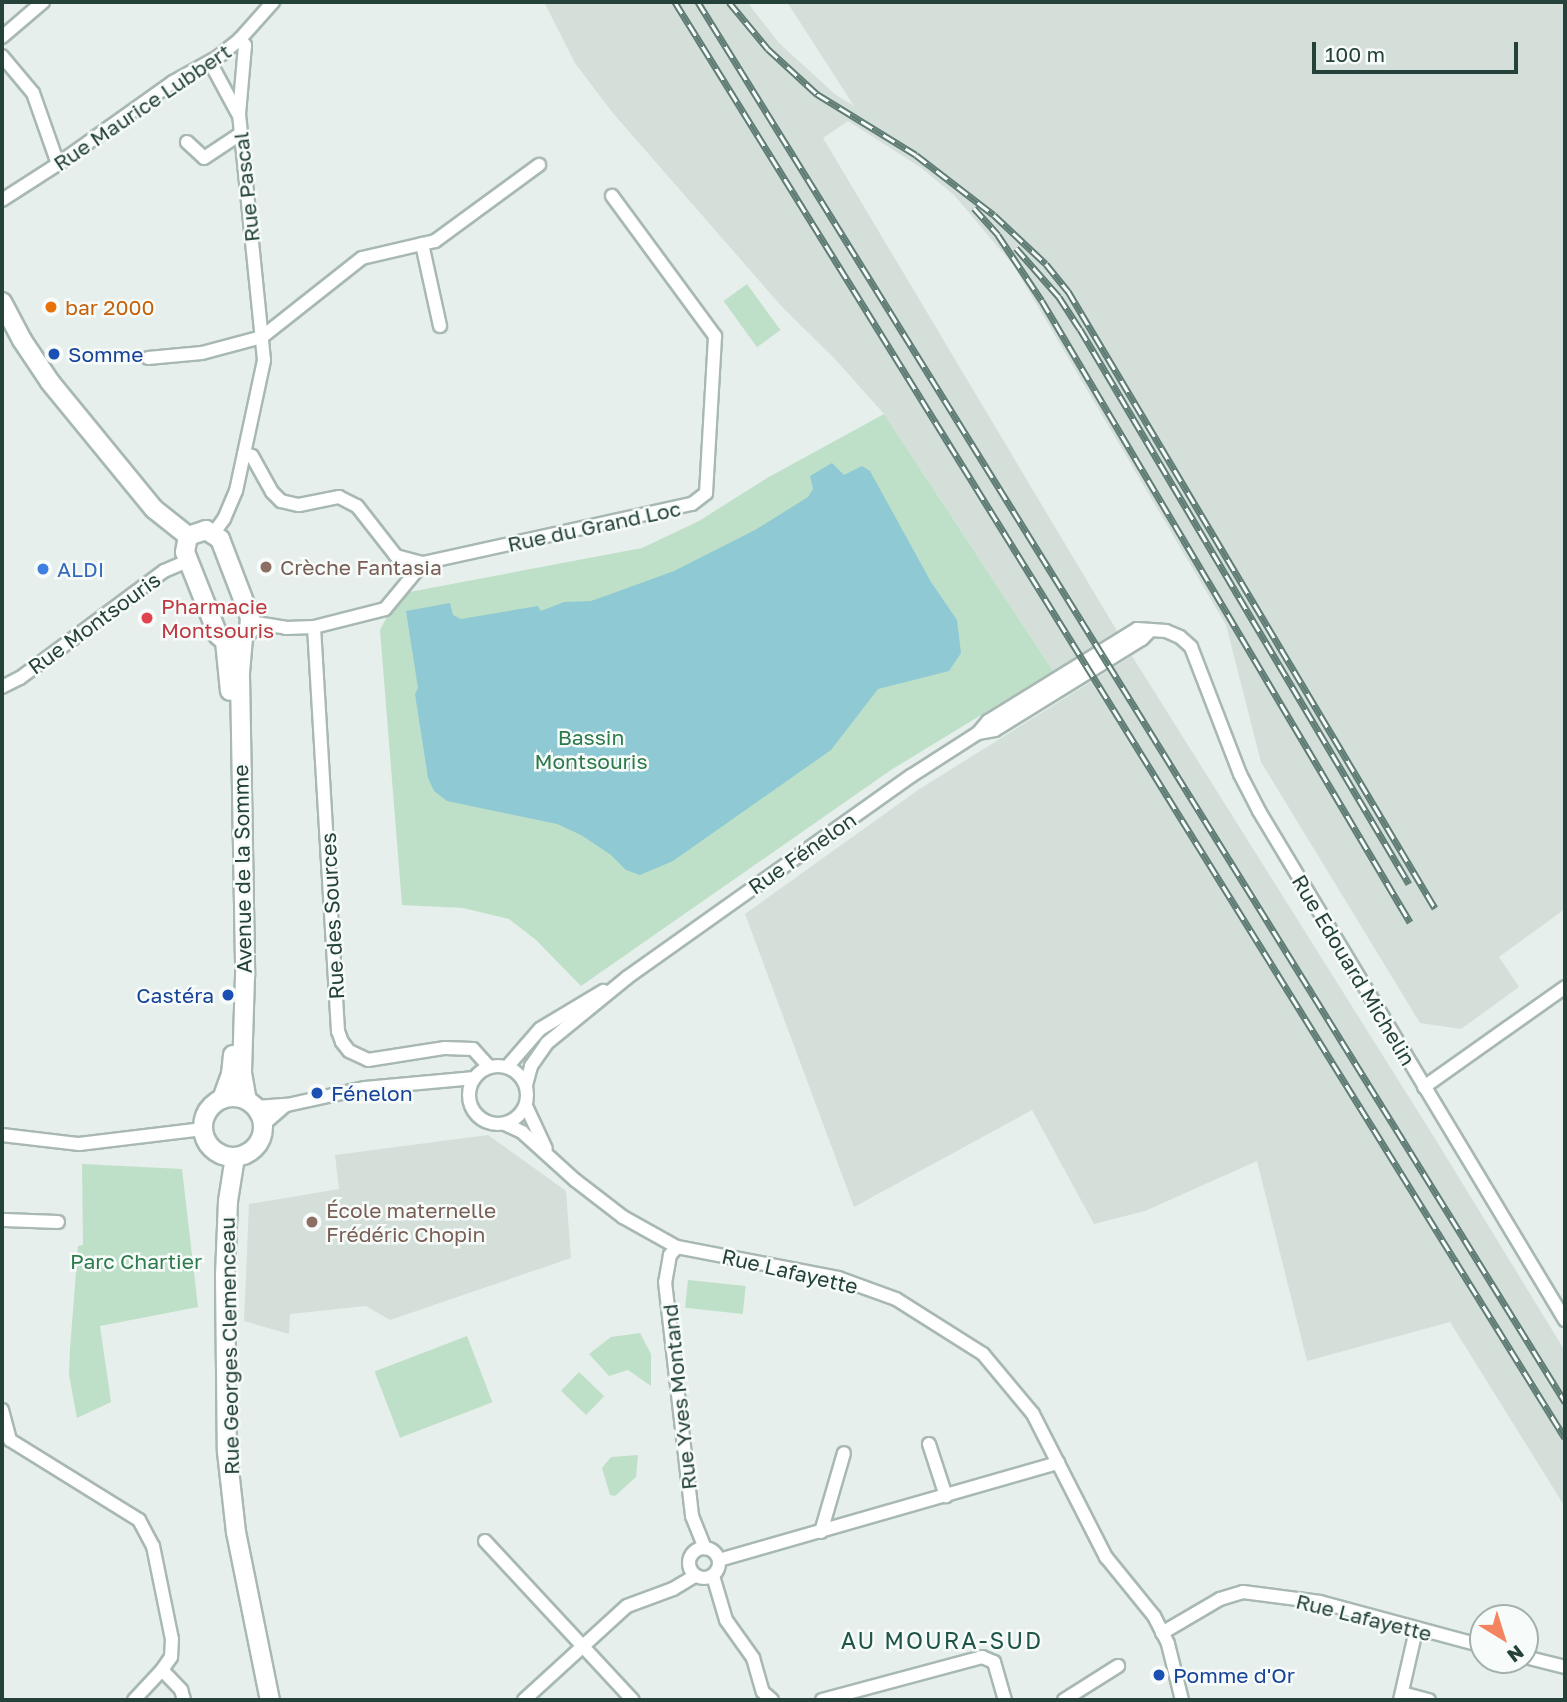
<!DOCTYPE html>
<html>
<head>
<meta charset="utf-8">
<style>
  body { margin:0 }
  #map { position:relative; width:1567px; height:1702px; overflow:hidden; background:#e6efeb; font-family:"Golos Text",sans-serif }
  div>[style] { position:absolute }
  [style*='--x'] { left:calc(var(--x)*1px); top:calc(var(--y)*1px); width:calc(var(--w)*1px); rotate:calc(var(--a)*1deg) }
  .built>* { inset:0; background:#d4dfda }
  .green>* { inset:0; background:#bfe0c8; transform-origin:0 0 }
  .water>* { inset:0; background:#8ec9d4 }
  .roads { filter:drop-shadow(2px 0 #a8b8b2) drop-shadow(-2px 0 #a8b8b2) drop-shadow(0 2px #a8b8b2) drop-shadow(0 -2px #a8b8b2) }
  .street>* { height:12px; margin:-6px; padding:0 6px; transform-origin:6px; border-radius:6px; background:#fff }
  .street>.ring { margin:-6px; padding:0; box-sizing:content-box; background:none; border:12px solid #fff; border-radius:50% }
  .secondary>* { height:18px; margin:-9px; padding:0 9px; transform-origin:9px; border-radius:9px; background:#fff }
  .secondary>.ring { margin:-9px; padding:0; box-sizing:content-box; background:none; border:18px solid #fff; border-radius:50% }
  .rail>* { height:7px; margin-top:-3.5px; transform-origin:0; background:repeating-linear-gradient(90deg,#f7fbf9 0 13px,#5f7d75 0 26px); box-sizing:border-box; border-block:2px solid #5f7d75 }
  .dots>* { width:19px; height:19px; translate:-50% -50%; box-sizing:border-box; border:4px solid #f7fbf9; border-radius:50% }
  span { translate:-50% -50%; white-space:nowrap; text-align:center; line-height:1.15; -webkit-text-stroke:5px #f7fbf9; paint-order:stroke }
  .street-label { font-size:21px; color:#24423a }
  .food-label { font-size:21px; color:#c56008 }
  .left { translate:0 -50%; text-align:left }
  .transit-label { font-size:21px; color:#164399 }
  .right { translate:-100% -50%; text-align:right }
  .education-label { font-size:21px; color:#785e54 }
  .shop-label { font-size:21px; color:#366cbe }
  .health-label { font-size:21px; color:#be3a42 }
  .park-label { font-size:21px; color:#2d7a4b }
  .neighbourhood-label { font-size:23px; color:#1f5548; letter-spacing:2px }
  .frame { position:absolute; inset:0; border:4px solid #24423a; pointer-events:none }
  .north { position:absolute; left:1469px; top:1604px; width:70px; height:70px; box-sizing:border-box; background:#f7fbf9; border:2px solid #a3b1ad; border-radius:50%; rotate:142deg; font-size:19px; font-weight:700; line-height:28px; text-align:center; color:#24423a }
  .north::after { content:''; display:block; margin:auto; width:24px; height:32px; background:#f4845f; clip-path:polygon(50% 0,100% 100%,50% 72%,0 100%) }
  .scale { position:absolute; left:1312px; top:42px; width:206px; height:32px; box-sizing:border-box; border:4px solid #24423a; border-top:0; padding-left:9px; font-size:21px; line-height:24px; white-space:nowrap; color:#24423a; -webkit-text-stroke:5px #f7fbf9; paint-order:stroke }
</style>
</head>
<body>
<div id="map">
  <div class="built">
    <div style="clip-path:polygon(544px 2px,747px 2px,779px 43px,836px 95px,854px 106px,787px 2px,1565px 2px,1565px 909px,1499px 957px,1519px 987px,1461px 1029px,1420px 1023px,1261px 762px,1226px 625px,1014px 266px,954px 195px,920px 167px,848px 121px,823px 138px,1117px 631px,1053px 671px,884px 414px,835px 359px,783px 308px,612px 112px,575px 63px)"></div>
    <div style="clip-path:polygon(1132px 656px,1439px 1145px,1565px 1351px,1565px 1507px,1450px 1322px,1307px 1361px,1257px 1161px,1145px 1211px,1094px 1224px,1032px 1110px,854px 1207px,745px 914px,918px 790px)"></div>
    <div style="clip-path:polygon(488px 1135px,566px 1191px,571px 1258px,390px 1320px,366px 1306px,290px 1314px,289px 1334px,244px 1321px,249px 1204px,339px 1189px,335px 1155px)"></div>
  </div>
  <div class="green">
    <div style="left:747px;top:284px;width:57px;height:29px;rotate:54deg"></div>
    <div style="clip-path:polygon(884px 414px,1053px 671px,891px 770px,581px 986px,536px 940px,509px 919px,463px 908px,402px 905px,380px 630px,399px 594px,642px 548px,699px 521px,767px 478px)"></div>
    <div style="clip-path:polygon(82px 1164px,182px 1169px,198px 1307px,100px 1326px,111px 1402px,77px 1418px,69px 1375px,70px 1349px,78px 1246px,83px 1245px)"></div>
    <div style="left:688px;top:1280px;width:58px;height:28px;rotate:6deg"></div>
    <div style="clip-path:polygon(640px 1333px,651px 1354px,651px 1386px,628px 1370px,609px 1376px,589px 1354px,611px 1337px)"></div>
    <div style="left:467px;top:1336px;width:71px;height:99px;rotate:69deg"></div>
    <div style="left:579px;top:1372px;width:35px;height:26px;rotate:44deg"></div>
    <div style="clip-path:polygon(638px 1455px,636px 1477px,615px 1496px,610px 1495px,602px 1468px,611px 1457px)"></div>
  </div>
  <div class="water">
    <div style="clip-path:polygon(832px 463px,844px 475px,862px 466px,870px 471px,931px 582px,957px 620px,961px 653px,949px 671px,878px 689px,831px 750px,673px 861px,640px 875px,626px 870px,611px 855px,581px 835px,557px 824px,447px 801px,434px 791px,428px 778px,415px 694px,418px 688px,406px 611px,450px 603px,453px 615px,461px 619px,538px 606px,541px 611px,564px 602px,591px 601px,608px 595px,674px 571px,755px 530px,808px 497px,813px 489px,810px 476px)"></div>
  </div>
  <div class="roads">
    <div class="street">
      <div style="--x:2;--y:37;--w:54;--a:-40.5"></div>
      <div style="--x:2;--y:56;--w:48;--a:50"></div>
      <div style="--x:33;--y:93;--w:75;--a:70.6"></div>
      <div style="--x:210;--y:62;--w:59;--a:61.7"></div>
      <div style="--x:187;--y:142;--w:23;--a:43"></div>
      <div style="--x:204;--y:158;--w:43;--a:-33.7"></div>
      <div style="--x:2;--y:200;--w:67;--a:-32.7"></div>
      <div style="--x:58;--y:164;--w:141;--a:-35.5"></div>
      <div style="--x:173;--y:82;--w:51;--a:-29.1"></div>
      <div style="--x:218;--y:57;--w:28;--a:-39"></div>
      <div style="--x:240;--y:39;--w:50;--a:-48.3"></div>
      <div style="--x:422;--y:244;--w:84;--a:77.6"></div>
      <div style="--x:148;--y:358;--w:54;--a:-5.3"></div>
      <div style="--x:202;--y:353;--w:62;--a:-14.9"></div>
      <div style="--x:262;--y:337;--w:127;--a:-38.3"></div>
      <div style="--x:362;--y:258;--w:75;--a:-13.1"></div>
      <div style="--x:435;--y:241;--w:129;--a:-36.2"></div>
      <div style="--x:244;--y:454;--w:8;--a:14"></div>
      <div style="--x:252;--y:456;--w:41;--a:60.9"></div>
      <div style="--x:272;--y:492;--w:13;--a:45"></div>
      <div style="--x:281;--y:501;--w:18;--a:13"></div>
      <div style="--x:299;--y:505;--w:41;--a:-11.3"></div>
      <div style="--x:339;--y:497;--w:20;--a:27"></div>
      <div style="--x:357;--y:506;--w:63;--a:52"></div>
      <div style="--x:396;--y:556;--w:28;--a:15"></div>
      <div style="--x:423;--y:563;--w:275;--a:-12.4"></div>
      <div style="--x:692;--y:504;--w:18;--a:-38"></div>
      <div style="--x:706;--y:493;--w:157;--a:-86.7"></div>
      <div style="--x:715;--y:336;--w:174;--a:-126.3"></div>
      <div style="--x:213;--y:534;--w:19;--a:-54"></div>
      <div style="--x:224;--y:519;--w:30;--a:-67"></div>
      <div style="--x:236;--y:491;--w:134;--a:-77.9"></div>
      <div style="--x:264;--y:360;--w:247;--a:-95.8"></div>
      <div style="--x:239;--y:114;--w:69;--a:-85"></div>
      <div style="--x:245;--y:45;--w:8;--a:-130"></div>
      <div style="--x:250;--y:622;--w:36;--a:9"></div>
      <div style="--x:286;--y:628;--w:28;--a:-2"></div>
      <div style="--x:314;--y:627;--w:73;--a:-14.2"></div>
      <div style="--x:385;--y:609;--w:60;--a:-50.4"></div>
      <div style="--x:314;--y:627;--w:405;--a:86.6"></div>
      <div style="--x:338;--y:1031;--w:12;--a:70"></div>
      <div style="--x:342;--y:1042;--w:11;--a:52"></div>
      <div style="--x:349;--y:1051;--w:21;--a:25"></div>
      <div style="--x:368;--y:1060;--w:78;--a:-8.9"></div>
      <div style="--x:445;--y:1048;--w:28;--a:2"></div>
      <div style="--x:473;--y:1049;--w:24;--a:48"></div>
      <div style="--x:2;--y:687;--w:20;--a:-27"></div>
      <div style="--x:20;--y:678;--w:179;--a:-36.6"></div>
      <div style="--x:164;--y:571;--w:25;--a:-23"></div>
      <div style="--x:978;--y:733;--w:17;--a:-10"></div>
      <div style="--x:995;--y:730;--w:173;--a:-31.8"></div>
      <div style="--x:1142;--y:639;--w:13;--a:-45"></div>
      <div class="ring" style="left:469px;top:1066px;width:46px;height:46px"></div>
      <div style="--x:507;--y:1067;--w:50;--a:-49"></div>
      <div style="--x:540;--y:1029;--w:74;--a:-31.1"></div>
      <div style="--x:526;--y:1085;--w:20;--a:-75"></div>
      <div style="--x:531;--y:1066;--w:28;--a:-55"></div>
      <div style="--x:547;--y:1043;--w:104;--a:-39.2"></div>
      <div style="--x:628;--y:977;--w:347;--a:-35.4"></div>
      <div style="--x:911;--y:776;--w:80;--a:-32.7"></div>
      <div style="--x:978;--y:733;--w:16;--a:-50"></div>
      <div style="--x:988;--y:721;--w:175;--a:-31.7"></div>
      <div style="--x:1137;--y:629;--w:29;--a:4"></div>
      <div style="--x:1166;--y:631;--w:15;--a:23"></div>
      <div style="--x:1180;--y:637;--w:15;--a:42"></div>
      <div style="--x:1191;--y:647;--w:136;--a:68.9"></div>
      <div style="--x:1240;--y:774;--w:42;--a:62.8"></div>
      <div style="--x:1259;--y:811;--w:594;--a:58.99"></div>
      <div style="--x:1424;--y:1087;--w:173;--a:-35.3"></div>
      <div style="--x:526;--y:1106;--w:47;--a:65.1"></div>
      <div style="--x:256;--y:1107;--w:31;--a:-4"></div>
      <div style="--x:287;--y:1105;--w:80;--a:-12.3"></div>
      <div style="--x:365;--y:1088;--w:110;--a:-5.2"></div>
      <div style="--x:264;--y:1124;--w:29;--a:-41"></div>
      <div style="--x:505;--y:1124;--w:19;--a:25"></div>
      <div style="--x:522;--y:1132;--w:72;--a:42.2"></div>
      <div style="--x:575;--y:1180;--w:61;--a:37.6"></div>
      <div style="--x:623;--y:1217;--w:62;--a:29.1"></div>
      <div style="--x:677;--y:1247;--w:164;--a:10.9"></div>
      <div style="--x:838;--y:1278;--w:62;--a:19.9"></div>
      <div style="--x:896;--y:1299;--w:103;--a:32.3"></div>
      <div style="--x:983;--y:1354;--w:78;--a:50.2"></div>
      <div style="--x:1033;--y:1414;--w:161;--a:63"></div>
      <div style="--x:1106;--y:1557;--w:76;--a:50.9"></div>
      <div style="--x:1154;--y:1616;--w:31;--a:63"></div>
      <div style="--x:1168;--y:1644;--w:58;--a:76"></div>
      <div style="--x:2;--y:1135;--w:78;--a:6.7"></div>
      <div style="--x:79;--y:1144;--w:125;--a:-6.9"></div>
      <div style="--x:2;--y:1220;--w:56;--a:2"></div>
      <div style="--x:677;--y:1247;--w:11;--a:131"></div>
      <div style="--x:670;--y:1255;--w:27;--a:100"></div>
      <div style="--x:665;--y:1282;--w:236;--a:83.4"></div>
      <div style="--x:692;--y:1516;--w:35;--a:68"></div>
      <div style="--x:2;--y:1410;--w:31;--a:75"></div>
      <div style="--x:10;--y:1440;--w:152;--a:31.8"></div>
      <div style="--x:139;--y:1520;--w:30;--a:62"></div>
      <div style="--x:153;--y:1546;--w:95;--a:78.5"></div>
      <div style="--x:172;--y:1639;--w:18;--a:93"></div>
      <div style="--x:171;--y:1657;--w:16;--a:125"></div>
      <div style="--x:162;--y:1670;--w:28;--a:46"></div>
      <div style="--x:181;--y:1690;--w:10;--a:73"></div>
      <div style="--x:929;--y:1444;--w:55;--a:71.9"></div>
      <div style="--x:821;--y:1532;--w:82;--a:-73.8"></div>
      <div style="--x:485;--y:1541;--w:217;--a:47.1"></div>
      <div class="ring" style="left:689px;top:1548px;width:18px;height:18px"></div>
      <div style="--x:719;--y:1560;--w:353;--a:-16"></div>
      <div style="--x:713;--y:1576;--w:46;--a:73.5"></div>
      <div style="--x:726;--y:1620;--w:47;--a:54.6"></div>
      <div style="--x:753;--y:1658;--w:35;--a:74"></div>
      <div style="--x:763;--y:1692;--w:12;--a:42"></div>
      <div style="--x:1162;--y:1633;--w:67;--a:-30.4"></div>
      <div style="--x:1220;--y:1599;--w:24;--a:-17"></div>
      <div style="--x:1243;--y:1592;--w:78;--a:7.4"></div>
      <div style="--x:1320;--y:1602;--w:169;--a:15.1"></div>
      <div style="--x:1525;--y:1657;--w:41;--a:14"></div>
      <div style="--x:1402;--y:1693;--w:28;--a:15"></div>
      <div style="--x:134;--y:1700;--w:41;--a:-47"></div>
      <div style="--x:524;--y:1700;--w:139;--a:-42.4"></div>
      <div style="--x:627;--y:1606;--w:49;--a:-20.3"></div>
      <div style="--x:673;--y:1589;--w:26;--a:-31"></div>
      <div style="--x:822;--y:1700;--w:166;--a:-15"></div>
      <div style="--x:982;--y:1657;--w:13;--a:23"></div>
      <div style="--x:994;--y:1662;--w:40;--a:74"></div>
      <div style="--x:1064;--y:1700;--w:64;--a:-32.2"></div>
      <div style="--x:1400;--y:1700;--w:72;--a:-77.1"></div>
    </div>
    <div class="secondary">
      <div style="--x:2;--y:302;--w:43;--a:62.2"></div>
      <div style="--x:22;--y:340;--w:50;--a:56.3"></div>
      <div style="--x:50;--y:382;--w:164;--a:50.7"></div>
      <div style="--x:154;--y:509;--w:43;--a:38.5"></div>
      <div style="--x:206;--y:530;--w:17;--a:33"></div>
      <div style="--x:220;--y:539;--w:84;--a:69"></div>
      <div style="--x:250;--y:617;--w:13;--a:94"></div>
      <div style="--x:249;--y:630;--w:16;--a:137"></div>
      <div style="--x:237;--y:641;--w:12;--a:180"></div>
      <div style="--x:225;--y:641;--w:9;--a:-139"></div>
      <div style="--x:218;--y:635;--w:89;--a:-111.7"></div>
      <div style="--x:185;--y:552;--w:16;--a:-79"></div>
      <div style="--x:188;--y:536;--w:19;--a:-18"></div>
      <div style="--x:243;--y:638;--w:38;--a:95"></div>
      <div style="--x:240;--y:676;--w:300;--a:89"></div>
      <div style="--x:245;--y:976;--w:97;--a:91.8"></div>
      <div style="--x:242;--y:1073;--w:27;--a:80"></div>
      <div style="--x:225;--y:641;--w:50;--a:84.3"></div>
      <div class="ring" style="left:203px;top:1097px;width:42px;height:42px"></div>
      <div style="--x:222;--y:1099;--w:27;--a:-70"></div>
      <div style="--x:231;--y:1074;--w:19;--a:-84"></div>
      <div style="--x:235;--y:1157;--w:45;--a:99"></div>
      <div style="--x:228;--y:1201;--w:74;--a:92.3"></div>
      <div style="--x:225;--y:1275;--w:177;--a:89.4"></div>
      <div style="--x:227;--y:1452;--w:81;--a:83.6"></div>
      <div style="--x:236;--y:1532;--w:171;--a:78.6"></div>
    </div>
  </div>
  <div class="rail">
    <div style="--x:675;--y:2;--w:1689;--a:58.21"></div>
    <div style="--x:698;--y:2;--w:1647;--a:58.23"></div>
    <div style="--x:729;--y:2;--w:61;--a:50.3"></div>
    <div style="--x:768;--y:49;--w:67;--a:42.6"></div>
    <div style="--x:817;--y:94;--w:116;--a:31.6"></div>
    <div style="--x:916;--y:155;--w:98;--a:37.6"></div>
    <div style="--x:994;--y:215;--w:71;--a:43.3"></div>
    <div style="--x:1046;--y:264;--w:35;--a:51"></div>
    <div style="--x:1068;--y:291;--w:718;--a:59.26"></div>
    <div style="--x:974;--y:208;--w:36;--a:48"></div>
    <div style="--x:998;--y:235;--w:79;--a:56.3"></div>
    <div style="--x:1042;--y:301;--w:722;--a:59.35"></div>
    <div style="--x:1016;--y:248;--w:65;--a:48.7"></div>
    <div style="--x:1059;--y:297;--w:38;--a:57"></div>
    <div style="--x:1080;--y:329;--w:645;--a:59.34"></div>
  </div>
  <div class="dots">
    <div style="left:51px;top:307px;background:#e8710a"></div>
    <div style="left:54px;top:354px;background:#1a4fb4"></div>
    <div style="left:266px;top:567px;background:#8d6e63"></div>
    <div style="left:43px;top:569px;background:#3f7fe0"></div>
    <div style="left:147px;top:618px;background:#e0444e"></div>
    <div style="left:228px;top:995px;background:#1a4fb4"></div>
    <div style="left:317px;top:1093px;background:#1a4fb4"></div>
    <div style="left:312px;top:1222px;background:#8d6e63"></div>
    <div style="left:1159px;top:1675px;background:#1a4fb4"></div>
  </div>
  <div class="street-label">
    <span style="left:142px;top:107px;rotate:-34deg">Rue Maurice Lubbert</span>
    <span style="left:246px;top:187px;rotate:-96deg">Rue Pascal</span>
    <span style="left:594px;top:526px;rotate:-12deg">Rue du Grand Loc</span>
    <span style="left:94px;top:623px;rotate:-36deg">Rue Montsouris</span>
    <span style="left:802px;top:853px;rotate:-35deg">Rue Fénelon</span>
    <span style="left:242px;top:869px;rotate:-91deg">Avenue de la Somme</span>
    <span style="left:332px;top:916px;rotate:-93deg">Rue des Sources</span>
    <span style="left:1354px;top:970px;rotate:59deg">Rue Edouard Michelin</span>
    <span style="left:790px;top:1271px;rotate:13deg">Rue Lafayette</span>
    <span style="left:229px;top:1346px;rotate:-91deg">Rue Georges Clemenceau</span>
    <span style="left:679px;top:1397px;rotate:-96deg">Rue Yves Montand</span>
    <span style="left:1364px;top:1617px;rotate:14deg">Rue Lafayette</span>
  </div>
  <div class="food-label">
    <span class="left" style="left:65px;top:307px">bar 2000</span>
  </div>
  <div class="transit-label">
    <span class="left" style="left:68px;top:354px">Somme</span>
    <span class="right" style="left:214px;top:995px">Castéra</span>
    <span class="left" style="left:331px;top:1093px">Fénelon</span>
    <span class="left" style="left:1173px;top:1675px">Pomme d'Or</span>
  </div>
  <div class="education-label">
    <span class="left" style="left:280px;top:567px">Crèche Fantasia</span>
    <span class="left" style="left:326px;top:1222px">École maternelle<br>Frédéric Chopin</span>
  </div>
  <div class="shop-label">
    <span class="left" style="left:57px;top:569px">ALDI</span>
  </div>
  <div class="health-label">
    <span class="left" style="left:161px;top:618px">Pharmacie<br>Montsouris</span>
  </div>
  <div class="park-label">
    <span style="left:591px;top:749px">Bassin<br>Montsouris</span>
    <span style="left:136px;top:1261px">Parc Chartier</span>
  </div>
  <div class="neighbourhood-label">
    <span style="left:942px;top:1640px">AU MOURA-SUD</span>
  </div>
  <div class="frame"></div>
  <div class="north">N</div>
  <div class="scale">100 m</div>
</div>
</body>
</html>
